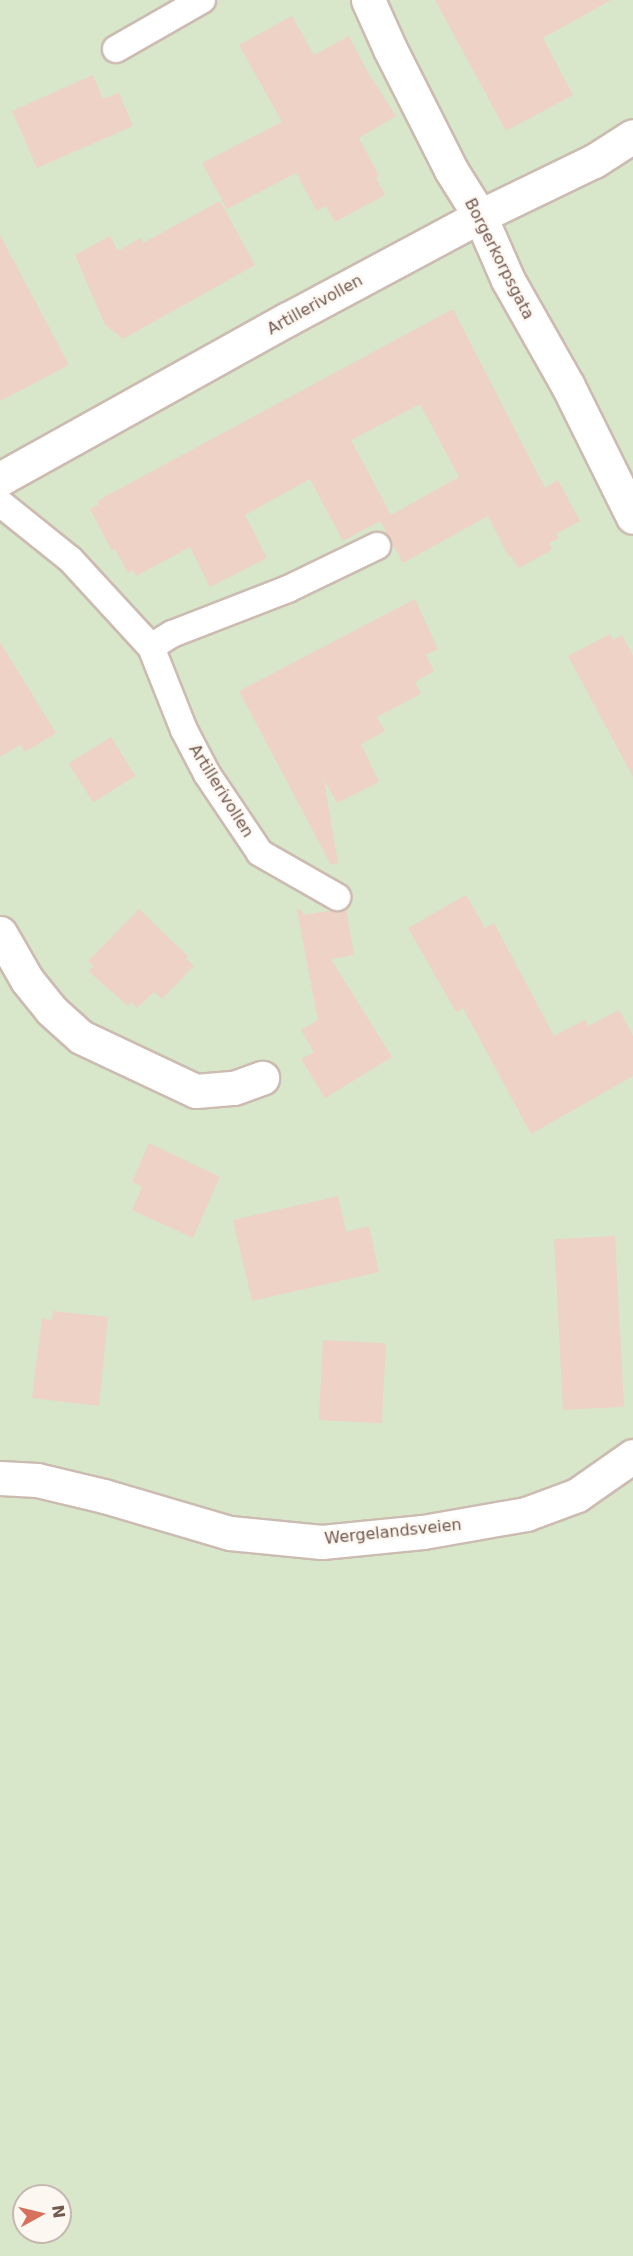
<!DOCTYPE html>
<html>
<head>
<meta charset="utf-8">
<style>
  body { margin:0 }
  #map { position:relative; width:633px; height:2256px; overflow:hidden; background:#faf3ea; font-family:"DejaVu Sans",sans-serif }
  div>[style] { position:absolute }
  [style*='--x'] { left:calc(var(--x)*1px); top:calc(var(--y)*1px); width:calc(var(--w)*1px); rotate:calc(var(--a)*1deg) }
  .green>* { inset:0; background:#d8e7ca }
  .building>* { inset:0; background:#edd2c5; transform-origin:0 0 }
  .roads { filter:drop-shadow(2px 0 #ccbbb1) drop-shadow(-2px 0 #ccbbb1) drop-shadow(0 2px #ccbbb1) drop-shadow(0 -2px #ccbbb1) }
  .lane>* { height:26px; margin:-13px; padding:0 13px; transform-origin:13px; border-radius:13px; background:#fff }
  .street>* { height:33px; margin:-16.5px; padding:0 16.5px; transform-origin:16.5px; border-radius:16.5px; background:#fff }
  span { translate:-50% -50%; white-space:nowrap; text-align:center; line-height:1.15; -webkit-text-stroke:4.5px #fdf7f1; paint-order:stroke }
  .street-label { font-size:16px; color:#735a50 }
  .north { position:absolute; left:12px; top:2184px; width:60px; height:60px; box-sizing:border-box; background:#fdf7f1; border:2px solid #c6b8b1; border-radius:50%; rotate:82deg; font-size:16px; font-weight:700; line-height:24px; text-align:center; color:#735a50 }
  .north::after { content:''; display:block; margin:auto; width:21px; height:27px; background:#d6715e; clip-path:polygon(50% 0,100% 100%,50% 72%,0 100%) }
</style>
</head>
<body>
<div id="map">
  <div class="green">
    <div style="clip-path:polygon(evenodd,0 0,633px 0,633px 2256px,0 2256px,0 0,24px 2196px,60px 2196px,60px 2232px,24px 2232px,24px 2196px)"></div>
  </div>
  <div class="building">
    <div style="clip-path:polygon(435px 0,611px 0,543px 38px,573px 95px,506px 131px)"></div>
    <div style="clip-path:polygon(292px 16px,314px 55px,349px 36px,367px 71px,396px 116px,359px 138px,379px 176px,376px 178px,385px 195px,335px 222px,326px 206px,317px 211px,296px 173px,227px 209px,202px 163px,282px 122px,239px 45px)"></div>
    <div style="clip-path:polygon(93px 75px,103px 99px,119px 93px,133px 126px,37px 168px,12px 111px)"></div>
    <div style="clip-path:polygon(220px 201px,255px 265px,123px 339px,105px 325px,75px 255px,110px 236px,118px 251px,141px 238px,143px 243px)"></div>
    <div style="clip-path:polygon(0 235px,69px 365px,0 401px)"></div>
    <div style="clip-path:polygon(evenodd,453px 309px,545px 488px,558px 480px,580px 521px,556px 534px,559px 538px,549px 543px,552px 550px,519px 568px,511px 556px,509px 557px,488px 516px,403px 563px,380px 521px,343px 541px,310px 479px,245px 515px,267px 558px,210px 587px,190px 547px,136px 576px,133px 570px,128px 573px,115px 549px,112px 551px,90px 509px,99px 504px,97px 501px,453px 309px,420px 404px,459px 477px,391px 515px,351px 440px,420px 404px)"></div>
    <div style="clip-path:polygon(415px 599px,438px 649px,426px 655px,434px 671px,415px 682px,421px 694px,377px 717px,385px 731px,361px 744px,379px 782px,337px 803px,324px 780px,338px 863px,331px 865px,239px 691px)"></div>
    <div style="clip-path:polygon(610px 634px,613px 640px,622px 635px,633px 656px,633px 777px,568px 656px)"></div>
    <div style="clip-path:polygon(0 642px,56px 733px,25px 752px,20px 745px,0 757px)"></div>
    <div style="left:111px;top:737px;width:46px;height:50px;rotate:58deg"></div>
    <div style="clip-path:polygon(466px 895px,485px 928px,494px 923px,554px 1036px,585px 1020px,588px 1026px,619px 1010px,633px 1036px,633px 1076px,531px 1134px,463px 1008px,456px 1012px,408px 928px)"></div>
    <div style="clip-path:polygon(346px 908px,354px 955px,331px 959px,392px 1057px,325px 1098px,301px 1059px,314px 1052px,301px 1030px,318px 1020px,297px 910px,300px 909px,304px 915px)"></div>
    <div style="clip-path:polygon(139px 909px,188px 956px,186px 958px,194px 966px,162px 999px,154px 992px,137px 1008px,131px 1002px,128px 1006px,88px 971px,94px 966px,88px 961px)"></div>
    <div style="clip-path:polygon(149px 1143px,220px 1177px,193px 1238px,132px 1210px,142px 1187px,132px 1182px)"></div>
    <div style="clip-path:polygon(338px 1196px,346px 1232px,369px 1226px,379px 1272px,252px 1301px,233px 1220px)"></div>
    <div style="left:615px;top:1236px;width:171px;height:61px;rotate:87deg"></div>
    <div style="clip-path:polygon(53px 1311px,108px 1317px,99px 1406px,32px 1398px,42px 1318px,52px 1320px)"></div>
    <div style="left:323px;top:1340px;width:63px;height:80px;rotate:3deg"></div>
  </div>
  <div class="roads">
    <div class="lane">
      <div style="--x:116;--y:49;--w:99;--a:-29.7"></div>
      <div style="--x:0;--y:503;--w:90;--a:38.7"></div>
      <div style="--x:70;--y:559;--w:120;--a:47.4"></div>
      <div style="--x:151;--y:647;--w:89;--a:68.3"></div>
      <div style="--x:184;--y:730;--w:50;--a:62.4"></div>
      <div style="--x:207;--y:774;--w:95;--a:56.1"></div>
      <div style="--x:260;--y:853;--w:89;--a:29.7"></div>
      <div style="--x:151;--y:647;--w:25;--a:-32"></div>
      <div style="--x:172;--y:634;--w:124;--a:-21.2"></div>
      <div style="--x:288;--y:589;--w:99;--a:-25.8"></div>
    </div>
    <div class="street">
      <div style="--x:368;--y:0;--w:54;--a:65.8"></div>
      <div style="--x:390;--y:49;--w:136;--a:63.2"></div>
      <div style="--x:451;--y:170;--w:54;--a:57.8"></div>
      <div style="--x:480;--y:216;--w:70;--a:66.4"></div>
      <div style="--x:508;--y:280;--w:122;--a:60.5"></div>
      <div style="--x:568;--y:386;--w:146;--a:63.6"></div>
      <div style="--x:0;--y:479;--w:329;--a:-29.1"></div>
      <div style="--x:288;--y:319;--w:218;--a:-28.2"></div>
      <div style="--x:480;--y:216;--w:127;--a:-25.8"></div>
      <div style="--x:594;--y:161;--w:46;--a:-32.7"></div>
      <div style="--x:0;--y:933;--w:54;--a:60.1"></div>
      <div style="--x:27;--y:980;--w:38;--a:51"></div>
      <div style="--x:51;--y:1010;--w:40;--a:42"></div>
      <div style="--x:81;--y:1037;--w:127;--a:25.2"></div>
      <div style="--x:196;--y:1091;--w:38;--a:-5"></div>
      <div style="--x:234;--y:1088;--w:30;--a:-20"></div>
      <div style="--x:0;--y:1478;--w:37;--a:3"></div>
      <div style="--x:37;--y:1480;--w:69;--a:13.4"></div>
      <div style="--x:104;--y:1496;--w:131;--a:16.4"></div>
      <div style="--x:230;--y:1533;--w:92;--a:5.6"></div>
      <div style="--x:322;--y:1542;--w:101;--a:-5.7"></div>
      <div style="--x:423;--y:1532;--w:105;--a:-9.9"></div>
      <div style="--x:526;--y:1514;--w:54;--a:-20.4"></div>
      <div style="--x:577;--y:1495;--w:68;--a:-34.9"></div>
    </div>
  </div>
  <div class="street-label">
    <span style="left:499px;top:259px;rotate:63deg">Borgerkorpsgata</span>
    <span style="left:315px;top:305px;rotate:-29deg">Artillerivollen</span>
    <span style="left:221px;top:791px;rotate:58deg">Artillerivollen</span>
    <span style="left:393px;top:1532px;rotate:-6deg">Wergelandsveien</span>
  </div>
  <div class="north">N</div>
</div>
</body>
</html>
